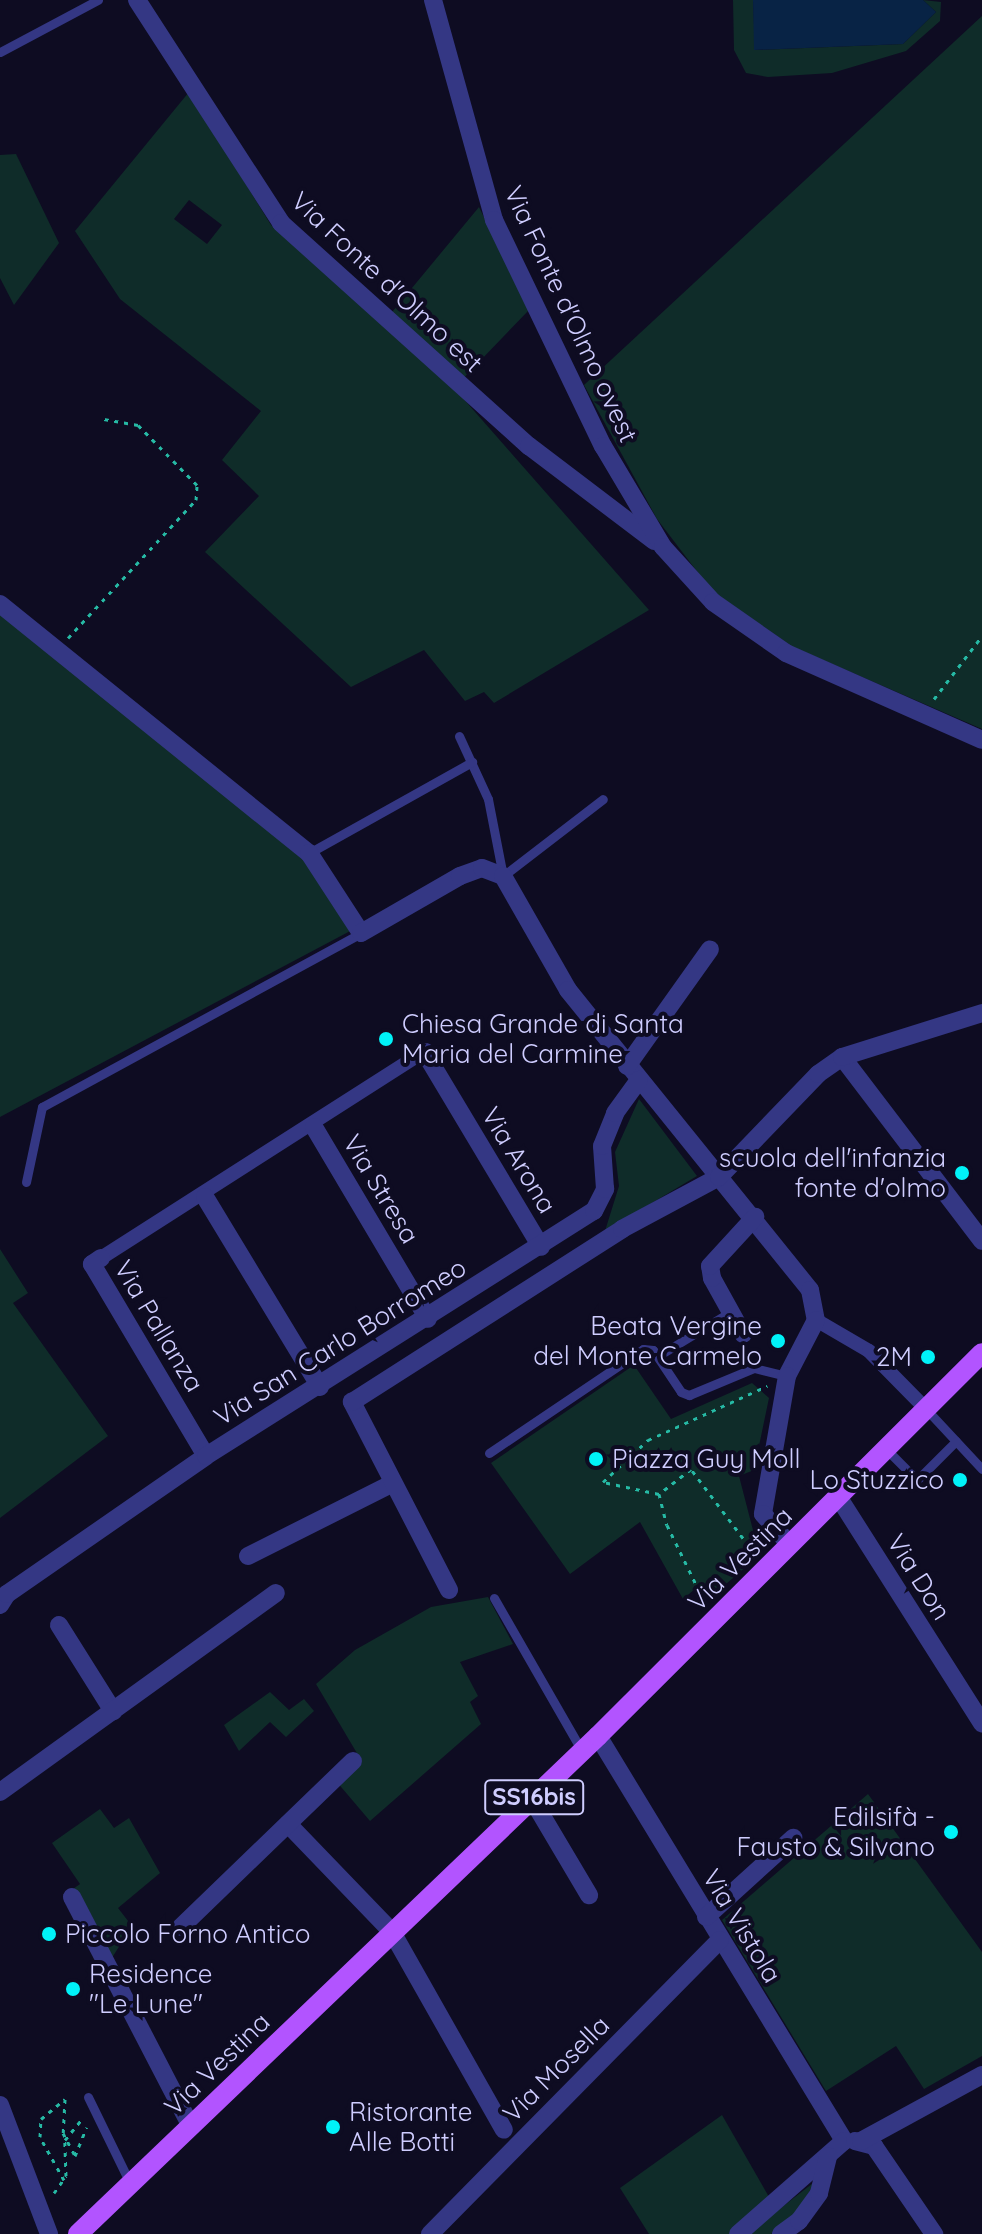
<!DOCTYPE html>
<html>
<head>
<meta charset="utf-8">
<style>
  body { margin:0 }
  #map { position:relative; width:982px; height:2234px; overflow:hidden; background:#0e0c22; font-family:Quicksand,sans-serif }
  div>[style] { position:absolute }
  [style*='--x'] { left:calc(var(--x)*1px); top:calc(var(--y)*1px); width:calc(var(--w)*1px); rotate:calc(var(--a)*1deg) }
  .green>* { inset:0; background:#0f2c29 }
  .water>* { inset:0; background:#082345 }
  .path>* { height:3px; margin-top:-1.5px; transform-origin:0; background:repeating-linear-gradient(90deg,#26baa5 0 4px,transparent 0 10px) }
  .service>* { height:9px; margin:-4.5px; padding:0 4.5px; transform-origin:4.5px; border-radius:4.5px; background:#343784 }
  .pedestrian>* { height:14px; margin:-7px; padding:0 7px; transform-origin:7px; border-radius:7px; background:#343784 }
  .minor>* { height:18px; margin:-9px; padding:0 9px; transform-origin:9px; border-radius:9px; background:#343784 }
  .primary>* { height:20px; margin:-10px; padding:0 10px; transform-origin:10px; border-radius:10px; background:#b254ff }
  .dots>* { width:22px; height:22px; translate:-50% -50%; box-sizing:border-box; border:4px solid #0e0c22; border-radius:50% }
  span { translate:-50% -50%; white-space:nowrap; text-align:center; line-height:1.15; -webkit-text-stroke:8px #0e0c22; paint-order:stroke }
  .shield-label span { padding:2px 6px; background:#0e0c22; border:2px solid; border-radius:6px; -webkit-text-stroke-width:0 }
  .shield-label { font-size:24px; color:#cfcdff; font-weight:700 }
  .street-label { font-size:26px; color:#cfcdff }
  .poi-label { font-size:26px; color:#cfcdff }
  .left { translate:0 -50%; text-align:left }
  .right { translate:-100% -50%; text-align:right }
</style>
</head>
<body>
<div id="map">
  <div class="green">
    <div style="clip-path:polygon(733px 0,753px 0,755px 50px,903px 44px,936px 12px,923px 0,941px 2px,940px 21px,906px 51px,832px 73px,768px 77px,746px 73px,734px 50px)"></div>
    <div style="clip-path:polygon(982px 16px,982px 729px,793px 647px,712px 591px,657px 519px,584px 385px)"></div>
    <div style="clip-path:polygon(evenodd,189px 92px,271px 225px,383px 323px,479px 207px,529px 310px,454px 388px,649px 610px,494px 703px,484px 692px,465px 701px,424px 650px,351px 687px,205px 552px,259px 496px,222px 460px,261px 411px,120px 299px,75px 231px,189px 92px,189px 200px,222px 225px,207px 244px,174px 219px,189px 200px)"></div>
    <div style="clip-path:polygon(16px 154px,59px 243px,14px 305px,0 278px,0 155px)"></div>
    <div style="clip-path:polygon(0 613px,305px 856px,354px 929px,0 1117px)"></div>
    <div style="clip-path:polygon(639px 1099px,697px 1176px,605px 1231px,619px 1186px,615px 1152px)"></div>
    <div style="clip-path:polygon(0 1249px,28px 1293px,13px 1303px,108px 1436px,0 1518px)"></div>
    <div style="clip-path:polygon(634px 1365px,671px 1419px,752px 1383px,769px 1398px,754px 1470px,739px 1476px,754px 1534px,740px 1553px,746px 1567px,713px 1595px,695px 1589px,683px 1599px,640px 1522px,570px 1574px,491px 1463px)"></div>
    <div style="clip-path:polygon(488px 1597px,513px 1644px,460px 1662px,478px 1696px,470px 1702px,481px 1724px,370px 1821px,336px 1781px,361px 1760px,316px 1684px,355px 1650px,431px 1607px)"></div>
    <div style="clip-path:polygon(270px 1692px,289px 1710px,304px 1699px,314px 1711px,286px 1737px,270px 1722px,239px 1751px,224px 1725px)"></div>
    <div style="clip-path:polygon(868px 1794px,982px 1952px,982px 2056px,924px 2089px,896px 2046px,826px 2091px,722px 1920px)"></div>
    <div style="clip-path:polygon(100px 1809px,114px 1828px,129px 1818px,160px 1873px,118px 1908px,132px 1926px,110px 1961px,73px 1889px,80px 1884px,52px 1843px)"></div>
    <div style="clip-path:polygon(722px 2115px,769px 2197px,729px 2234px,649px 2234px,620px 2188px)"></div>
    <div style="clip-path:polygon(817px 2180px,791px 2220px,771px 2234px,747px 2234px)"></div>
  </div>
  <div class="water">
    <div style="clip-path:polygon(753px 0,923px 0,936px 12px,903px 44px,754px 50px)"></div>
  </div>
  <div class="path">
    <div style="--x:68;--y:638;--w:188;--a:-47.2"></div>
    <div style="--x:196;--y:500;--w:15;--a:-86"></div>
    <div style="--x:197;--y:485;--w:84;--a:-134.5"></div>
    <div style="--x:138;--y:425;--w:39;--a:-170"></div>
    <div style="--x:934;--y:699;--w:79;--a:-52.7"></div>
    <div style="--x:659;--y:1494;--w:32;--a:76"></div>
    <div style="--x:667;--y:1525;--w:87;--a:64"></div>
    <div style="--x:755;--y:1554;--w:106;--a:-127"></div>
    <div style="--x:691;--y:1469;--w:41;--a:142"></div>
    <div style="--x:659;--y:1494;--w:57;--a:-167.9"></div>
    <div style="--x:603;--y:1482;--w:62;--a:-43"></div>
    <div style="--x:648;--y:1440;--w:131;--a:-24.4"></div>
    <div style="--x:64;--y:2180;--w:49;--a:-119.2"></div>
    <div style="--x:40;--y:2137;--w:18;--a:-87"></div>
    <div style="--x:41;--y:2119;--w:31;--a:-40"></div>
    <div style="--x:65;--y:2099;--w:34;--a:93"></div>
    <div style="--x:63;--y:2133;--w:26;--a:62"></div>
    <div style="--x:75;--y:2156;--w:31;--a:-68"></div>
    <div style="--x:54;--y:2193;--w:21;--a:-55"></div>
    <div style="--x:66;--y:2176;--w:36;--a:-92"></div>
    <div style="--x:65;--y:2140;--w:27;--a:-51"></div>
  </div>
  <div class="service">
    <div style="--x:0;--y:52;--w:111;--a:-28"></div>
    <div style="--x:459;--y:736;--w:69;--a:65.3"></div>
    <div style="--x:488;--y:799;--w:78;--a:79"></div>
    <div style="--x:503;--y:876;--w:126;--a:-37.6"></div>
    <div style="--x:309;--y:853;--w:187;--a:-29.2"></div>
    <div style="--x:26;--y:1182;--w:77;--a:-78"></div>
    <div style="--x:42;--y:1107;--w:363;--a:-28.6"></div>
    <div style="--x:658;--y:1356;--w:84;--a:-31.4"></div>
    <div style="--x:926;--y:1409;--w:82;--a:47"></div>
    <div style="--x:886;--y:1449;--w:44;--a:45"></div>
    <div style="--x:917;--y:1480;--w:55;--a:-45"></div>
    <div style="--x:489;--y:1453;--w:186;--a:-34"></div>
    <div style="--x:643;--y:1349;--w:10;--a:6"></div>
    <div style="--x:653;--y:1350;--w:50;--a:56.3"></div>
    <div style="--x:681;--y:1392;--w:9;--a:21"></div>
    <div style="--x:689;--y:1395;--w:70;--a:-22.6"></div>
    <div style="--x:754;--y:1368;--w:34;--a:14"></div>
    <div style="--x:494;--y:1598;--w:177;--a:60.1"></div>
    <div style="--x:88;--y:2097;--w:96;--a:64"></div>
  </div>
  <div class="pedestrian">
    <div style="--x:101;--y:1258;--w:386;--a:-32.6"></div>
    <div style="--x:816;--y:1320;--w:61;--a:30.3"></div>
    <div style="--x:869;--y:1351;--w:81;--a:45.5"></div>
  </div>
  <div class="minor">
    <div style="--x:137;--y:0;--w:265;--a:57.1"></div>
    <div style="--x:281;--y:223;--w:334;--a:42"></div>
    <div style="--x:529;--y:446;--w:157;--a:37.2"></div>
    <div style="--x:433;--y:0;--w:228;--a:74.5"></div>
    <div style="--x:494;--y:220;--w:251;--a:64.3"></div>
    <div style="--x:603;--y:446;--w:117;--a:59.3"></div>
    <div style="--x:663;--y:547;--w:74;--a:47.7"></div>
    <div style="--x:713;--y:602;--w:89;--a:34.9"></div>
    <div style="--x:786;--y:653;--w:214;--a:23.9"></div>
    <div style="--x:0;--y:604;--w:397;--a:38.9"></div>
    <div style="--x:309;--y:853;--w:95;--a:57"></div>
    <div style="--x:361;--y:933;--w:114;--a:-29.9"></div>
    <div style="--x:460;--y:876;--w:23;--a:-20"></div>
    <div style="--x:482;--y:868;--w:22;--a:21"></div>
    <div style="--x:503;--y:876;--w:131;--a:60.3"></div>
    <div style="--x:568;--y:990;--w:385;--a:51.1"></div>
    <div style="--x:810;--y:1290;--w:31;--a:79"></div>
    <div style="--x:816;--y:1320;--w:63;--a:117.4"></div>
    <div style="--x:787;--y:1376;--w:140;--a:99.9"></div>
    <div style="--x:763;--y:1514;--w:41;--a:48.9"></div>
    <div style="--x:842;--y:1057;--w:231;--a:52.7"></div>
    <div style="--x:428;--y:1058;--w:220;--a:59.1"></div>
    <div style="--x:627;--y:1066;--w:143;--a:-54.6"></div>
    <div style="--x:314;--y:1127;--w:223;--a:59.3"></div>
    <div style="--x:205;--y:1197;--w:222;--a:58.8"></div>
    <div style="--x:101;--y:1258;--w:11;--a:146"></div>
    <div style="--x:92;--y:1264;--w:223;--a:59.3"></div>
    <div style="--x:743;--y:1334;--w:64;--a:-119"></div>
    <div style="--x:712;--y:1278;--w:12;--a:-99"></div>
    <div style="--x:710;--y:1266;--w:67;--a:-47.4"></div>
    <div style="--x:839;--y:1498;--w:267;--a:57.6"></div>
    <div style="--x:248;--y:1556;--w:162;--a:-26.7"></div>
    <div style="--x:449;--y:1590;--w:212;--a:-117.3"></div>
    <div style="--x:352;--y:1402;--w:321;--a:-32.6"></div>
    <div style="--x:622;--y:1229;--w:110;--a:-28.2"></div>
    <div style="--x:719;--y:1177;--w:143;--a:-46.1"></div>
    <div style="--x:818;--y:1074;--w:29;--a:-35"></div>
    <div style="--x:842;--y:1057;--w:147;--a:-17.4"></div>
    <div style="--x:0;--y:1605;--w:13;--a:-58"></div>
    <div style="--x:7;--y:1594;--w:242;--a:-34.7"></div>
    <div style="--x:206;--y:1456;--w:459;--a:-32.3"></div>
    <div style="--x:594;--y:1211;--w:25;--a:-63"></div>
    <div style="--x:605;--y:1189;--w:43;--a:-94"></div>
    <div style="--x:602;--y:1146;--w:35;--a:-68"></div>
    <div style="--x:615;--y:1113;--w:41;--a:-54"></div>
    <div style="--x:59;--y:1625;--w:102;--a:57.9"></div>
    <div style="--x:598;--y:1736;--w:474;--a:58.7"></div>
    <div style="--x:844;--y:2141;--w:141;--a:138.7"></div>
    <div style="--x:0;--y:1792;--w:340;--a:-35.8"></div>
    <div style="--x:532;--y:1799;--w:112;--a:59.3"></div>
    <div style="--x:288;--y:1824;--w:150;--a:46.1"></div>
    <div style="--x:392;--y:1932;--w:227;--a:60.5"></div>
    <div style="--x:72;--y:1897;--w:257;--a:62.6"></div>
    <div style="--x:706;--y:1917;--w:118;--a:-42.2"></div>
    <div style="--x:181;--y:1927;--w:239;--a:-44"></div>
    <div style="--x:0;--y:2105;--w:138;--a:69.2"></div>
    <div style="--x:855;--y:2141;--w:20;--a:15"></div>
    <div style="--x:874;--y:2146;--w:107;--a:55.7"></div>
    <div style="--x:861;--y:2141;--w:138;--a:-28.6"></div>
    <div style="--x:430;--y:2234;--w:413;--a:-45.4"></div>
    <div style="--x:781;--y:2234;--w:22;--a:-36"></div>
    <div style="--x:799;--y:2221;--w:34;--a:-54"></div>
    <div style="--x:819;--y:2193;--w:38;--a:-76"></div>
  </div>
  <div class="primary">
    <div style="--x:78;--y:2234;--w:720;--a:-43.76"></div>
    <div style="--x:598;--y:1736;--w:542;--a:-44.93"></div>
  </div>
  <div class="dots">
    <div style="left:386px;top:1039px;background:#00f2f8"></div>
    <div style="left:962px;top:1173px;background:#00f2f8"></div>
    <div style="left:778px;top:1341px;background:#00f2f8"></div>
    <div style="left:928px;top:1357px;background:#00f2f8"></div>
    <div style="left:596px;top:1459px;background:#00f2f8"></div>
    <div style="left:960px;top:1480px;background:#00f2f8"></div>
    <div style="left:951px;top:1832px;background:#00f2f8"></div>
    <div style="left:49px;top:1934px;background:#00f2f8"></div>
    <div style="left:73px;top:1989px;background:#00f2f8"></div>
    <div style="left:333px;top:2127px;background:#00f2f8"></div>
  </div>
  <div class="shield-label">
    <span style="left:534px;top:1797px">SS16bis</span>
  </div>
  <div class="street-label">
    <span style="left:387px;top:282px;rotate:43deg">Via Fonte d'Olmo est</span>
    <span style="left:571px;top:314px;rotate:65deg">Via Fonte d'Olmo ovest</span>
    <span style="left:519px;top:1160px;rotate:59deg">Via Arona</span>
    <span style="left:381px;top:1189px;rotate:59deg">Via Stresa</span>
    <span style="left:159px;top:1326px;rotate:59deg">Via Pallanza</span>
    <span style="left:340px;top:1342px;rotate:-32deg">Via San Carlo Borromeo</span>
    <span style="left:740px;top:1559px;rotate:-45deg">Via Vestina</span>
    <span style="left:919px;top:1577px;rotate:58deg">Via Don</span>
    <span style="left:742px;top:1926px;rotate:59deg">Via Vistola</span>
    <span style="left:217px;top:2064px;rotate:-44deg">Via Vestina</span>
    <span style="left:556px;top:2069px;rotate:-45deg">Via Mosella</span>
  </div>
  <div class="poi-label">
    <span class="left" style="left:402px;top:1039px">Chiesa Grande di Santa<br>Maria del Carmine</span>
    <span class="right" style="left:946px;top:1173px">scuola dell'infanzia<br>fonte d'olmo</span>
    <span class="right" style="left:762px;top:1341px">Beata Vergine<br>del Monte Carmelo</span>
    <span class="right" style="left:912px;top:1357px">2M</span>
    <span class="left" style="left:612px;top:1459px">Piazza Guy Moll</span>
    <span class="right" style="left:944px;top:1480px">Lo Stuzzico</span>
    <span class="right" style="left:935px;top:1832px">Edilsifà -<br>Fausto &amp; Silvano</span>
    <span class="left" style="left:65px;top:1934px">Piccolo Forno Antico</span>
    <span class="left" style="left:89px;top:1989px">Residence<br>"Le Lune"</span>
    <span class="left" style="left:349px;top:2127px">Ristorante<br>Alle Botti</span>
  </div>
</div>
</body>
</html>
